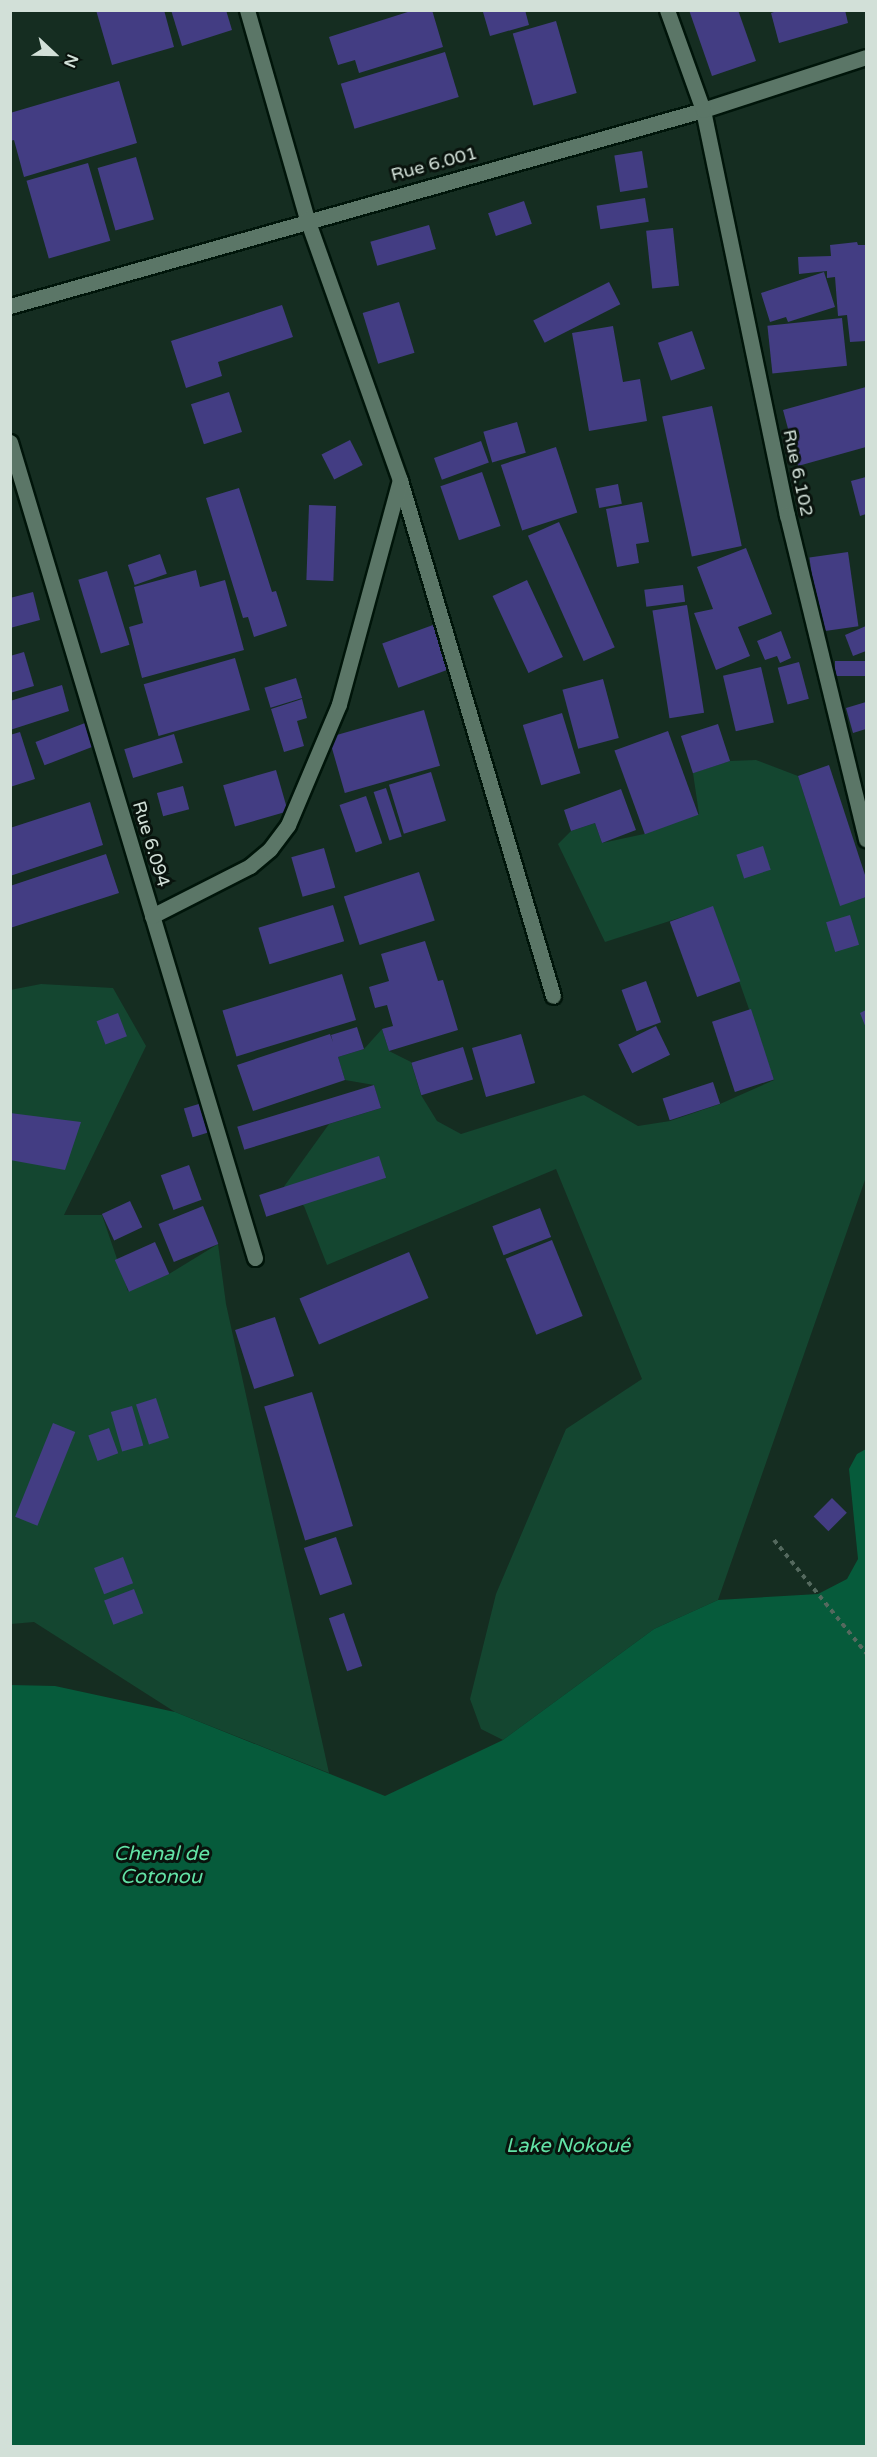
<!DOCTYPE html>
<html>
<head>
<meta charset="utf-8">
<style>
  body { margin:0 }
  #map { position:relative; width:877px; height:2457px; overflow:hidden; background:#152d21; font-family:"Varela Round",sans-serif }
  div>[style] { position:absolute }
  [style*='--x'] { left:calc(var(--x)*1px); top:calc(var(--y)*1px); width:calc(var(--w)*1px); rotate:calc(var(--a)*1deg) }
  .green>* { inset:0; background:#144630 }
  .water>* { inset:0; background:#065b3b }
  .building>* { inset:0; background:#433d83; transform-origin:0 0 }
  .path>* { height:4px; margin-top:-2px; transform-origin:0; background:repeating-linear-gradient(90deg,#54695e 0 4.5px,transparent 0 9px) }
  .roads { filter:drop-shadow(2px 0 #00150a) drop-shadow(-2px 0 #00150a) drop-shadow(0 2px #00150a) drop-shadow(0 -2px #00150a) }
  .minor>* { height:15px; margin:-7.5px; padding:0 7.5px; transform-origin:7.5px; border-radius:7.5px; background:#5b7667 }
  .tertiary>* { height:15px; margin:-7.5px; padding:0 7.5px; transform-origin:7.5px; border-radius:7.5px; background:#5b7667 }
  span { translate:-50% -50%; white-space:nowrap; text-align:center; line-height:1.15; -webkit-text-stroke:6px #09130d; paint-order:stroke }
  .street-label { font-size:18px; color:#d2e0d8 }
  .water-label { font-size:20px; color:#62e3a6; font-style:italic }
  .frame { position:absolute; inset:0; border:12px solid #d2e0d8; pointer-events:none }
  .north { position:absolute; left:24px; top:24px; width:60px; height:60px; -webkit-text-stroke:4px #09130d; paint-order:stroke; rotate:112deg; font-size:16px; font-weight:700; line-height:24px; text-align:center; color:#d2e0d8 }
  .north::after { content:''; display:block; margin:auto; width:21px; height:27px; background:#d2e0d8; clip-path:polygon(50% 0,100% 100%,50% 72%,0 100%) }
</style>
</head>
<body>
<div id="map">
  <div class="green">
    <div style="clip-path:polygon(756px 760px,798px 776px,840px 905px,866px 897px,866px 1177px,718px 1600px,654px 1629px,503px 1740px,481px 1729px,470px 1699px,496px 1594px,566px 1429px,642px 1379px,556px 1169px,327px 1265px,304px 1206px,283px 1188px,329px 1124px,381px 1108px,374px 1085px,345px 1080px,338px 1057px,364px 1049px,382px 1029px,389px 1051px,411px 1062px,421px 1095px,437px 1121px,461px 1134px,584px 1095px,638px 1126px,670px 1121px,720px 1104px,774px 1080px,713px 907px,605px 942px,558px 844px,571px 831px,595px 823px,602px 843px,644px 834px,699px 814px,693px 773px,730px 761px)"></div>
    <div style="clip-path:polygon(41px 984px,113px 988px,146px 1046px,64px 1215px,102px 1215px,128px 1291px,169px 1274px,218px 1244px,226px 1304px,329px 1773px,175px 1712px,34px 1622px,11px 1624px,10px 990px)"></div>
  </div>
  <div class="water">
    <div style="clip-path:polygon(866px 1449px,866px 2446px,11px 2446px,11px 1685px,55px 1686px,175px 1712px,385px 1796px,503px 1740px,654px 1629px,718px 1600px,818px 1594px,847px 1579px,858px 1559px,849px 1469px,857px 1454px)"></div>
  </div>
  <div class="building">
    <div style="clip-path:polygon(96px 10px,164px 10px,174px 47px,112px 65px)"></div>
    <div style="clip-path:polygon(171px 10px,226px 10px,232px 30px,182px 46px)"></div>
    <div style="clip-path:polygon(414px 10px,432px 10px,443px 47px,359px 73px,355px 60px,338px 65px,329px 37px)"></div>
    <div style="clip-path:polygon(525px 10px,529px 25px,490px 36px,483px 12px)"></div>
    <div style="clip-path:polygon(689px 10px,738px 10px,756px 61px,712px 76px)"></div>
    <div style="clip-path:polygon(780px 10px,845px 10px,848px 23px,779px 43px,771px 13px)"></div>
    <div style="left:556px;top:21px;width:75px;height:45px;rotate:74deg"></div>
    <div style="left:445px;top:52px;width:47px;height:109px;rotate:73deg"></div>
    <div style="clip-path:polygon(119px 81px,137px 143px,24px 177px,14px 140px,10px 141px,10px 113px)"></div>
    <div style="left:642px;top:151px;width:37px;height:28px;rotate:81deg"></div>
    <div style="left:136px;top:157px;width:65px;height:40px;rotate:74deg"></div>
    <div style="left:88px;top:163px;width:81px;height:64px;rotate:74deg"></div>
    <div style="left:645px;top:198px;width:24px;height:49px;rotate:81deg"></div>
    <div style="left:524px;top:201px;width:24px;height:38px;rotate:71deg"></div>
    <div style="left:429px;top:225px;width:25px;height:61px;rotate:74deg"></div>
    <div style="left:673px;top:228px;width:58px;height:27px;rotate:84deg"></div>
    <div style="clip-path:polygon(857px 242px,858px 245px,866px 245px,866px 341px,850px 342px,847px 315px,838px 316px,835px 277px,827px 278px,827px 271px,799px 274px,798px 257px,831px 256px,830px 245px)"></div>
    <div style="clip-path:polygon(824px 272px,835px 307px,788px 322px,786px 317px,770px 322px,761px 293px)"></div>
    <div style="left:609px;top:282px;width:25px;height:85px;rotate:63deg"></div>
    <div style="left:399px;top:302px;width:53px;height:38px;rotate:73deg"></div>
    <div style="clip-path:polygon(282px 305px,293px 337px,218px 362px,222px 376px,186px 388px,171px 341px)"></div>
    <div style="left:842px;top:318px;width:48px;height:75px;rotate:84deg"></div>
    <div style="clip-path:polygon(613px 326px,623px 382px,640px 379px,647px 421px,589px 431px,572px 333px)"></div>
    <div style="left:692px;top:331px;width:40px;height:36px;rotate:71deg"></div>
    <div style="clip-path:polygon(866px 387px,866px 447px,798px 466px,783px 410px)"></div>
    <div style="left:229px;top:392px;width:42px;height:40px;rotate:72deg"></div>
    <div style="left:712px;top:406px;width:143px;height:51px;rotate:78deg"></div>
    <div style="left:517px;top:422px;width:32px;height:35px;rotate:74deg"></div>
    <div style="left:350px;top:440px;width:28px;height:32px;rotate:63deg"></div>
    <div style="left:481px;top:441px;width:23px;height:50px;rotate:70deg"></div>
    <div style="left:556px;top:447px;width:69px;height:58px;rotate:72deg"></div>
    <div style="left:482px;top:472px;width:57px;height:44px;rotate:71deg"></div>
    <div style="clip-path:polygon(866px 477px,866px 514px,860px 516px,851px 481px)"></div>
    <div style="left:618px;top:484px;width:20px;height:23px;rotate:79deg"></div>
    <div style="clip-path:polygon(239px 488px,272px 592px,276px 591px,287px 626px,254px 637px,248px 617px,243px 618px,206px 498px)"></div>
    <div style="clip-path:polygon(642px 502px,649px 542px,636px 544px,639px 563px,617px 567px,606px 509px)"></div>
    <div style="left:309px;top:505px;width:27px;height:75px;rotate:2deg"></div>
    <div style="left:559px;top:522px;width:137px;height:34px;rotate:66deg"></div>
    <div style="clip-path:polygon(746px 548px,772px 614px,738px 627px,750px 656px,716px 670px,694px 613px,713px 609px,697px 567px)"></div>
    <div style="left:848px;top:552px;width:75px;height:39px;rotate:82deg"></div>
    <div style="left:160px;top:554px;width:21px;height:34px;rotate:71deg"></div>
    <div style="clip-path:polygon(196px 570px,200px 587px,225px 580px,244px 650px,142px 678px,129px 627px,143px 623px,134px 587px)"></div>
    <div style="left:107px;top:571px;width:77px;height:30px;rotate:73deg"></div>
    <div style="left:527px;top:580px;width:85px;height:38px;rotate:65deg"></div>
    <div style="left:683px;top:585px;width:17px;height:39px;rotate:83deg"></div>
    <div style="clip-path:polygon(33px 592px,40px 620px,10px 628px,10px 598px)"></div>
    <div style="left:687px;top:605px;width:109px;height:35px;rotate:81deg"></div>
    <div style="left:433px;top:625px;width:47px;height:54px;rotate:70deg"></div>
    <div style="clip-path:polygon(866px 626px,866px 651px,853px 656px,845px 635px)"></div>
    <div style="clip-path:polygon(781px 631px,791px 658px,780px 663px,777px 656px,765px 660px,757px 641px)"></div>
    <div style="clip-path:polygon(24px 652px,34px 686px,10px 693px,10px 656px)"></div>
    <div style="left:235px;top:658px;width:54px;height:95px;rotate:74deg"></div>
    <div style="left:866px;top:661px;width:15px;height:31px;rotate:90deg"></div>
    <div style="left:799px;top:662px;width:38px;height:22px;rotate:75deg"></div>
    <div style="left:761px;top:667px;width:57px;height:39px;rotate:77deg"></div>
    <div style="left:296px;top:678px;width:21px;height:33px;rotate:73deg"></div>
    <div style="left:603px;top:679px;width:61px;height:42px;rotate:75deg"></div>
    <div style="clip-path:polygon(62px 685px,69px 711px,10px 730px,10px 701px)"></div>
    <div style="clip-path:polygon(302px 699px,307px 718px,297px 721px,304px 746px,284px 752px,271px 709px)"></div>
    <div style="clip-path:polygon(866px 702px,866px 729px,853px 733px,846px 708px)"></div>
    <div style="left:424px;top:710px;width:58px;height:99px;rotate:74deg"></div>
    <div style="left:562px;top:713px;width:63px;height:41px;rotate:73deg"></div>
    <div style="left:85px;top:723px;width:25px;height:53px;rotate:69deg"></div>
    <div style="left:718px;top:724px;width:39px;height:39px;rotate:72deg"></div>
    <div style="left:668px;top:731px;width:89px;height:57px;rotate:70deg"></div>
    <div style="clip-path:polygon(20px 732px,35px 779px,10px 787px,10px 735px)"></div>
    <div style="left:174px;top:734px;width:30px;height:52px;rotate:73deg"></div>
    <div style="clip-path:polygon(829px 765px,866px 878px,866px 897px,840px 906px,798px 776px)"></div>
    <div style="left:276px;top:770px;width:43px;height:55px;rotate:74deg"></div>
    <div style="left:431px;top:772px;width:51px;height:44px;rotate:73deg"></div>
    <div style="left:183px;top:786px;width:24px;height:27px;rotate:75deg"></div>
    <div style="left:386px;top:788px;width:51px;height:13px;rotate:72deg"></div>
    <div style="clip-path:polygon(621px 789px,636px 830px,602px 843px,595px 823px,571px 831px,564px 810px)"></div>
    <div style="left:366px;top:796px;width:50px;height:28px;rotate:71deg"></div>
    <div style="clip-path:polygon(90px 802px,103px 845px,10px 876px,10px 828px)"></div>
    <div style="left:763px;top:846px;width:25px;height:28px;rotate:72deg"></div>
    <div style="left:324px;top:848px;width:41px;height:34px;rotate:74deg"></div>
    <div style="clip-path:polygon(106px 854px,119px 893px,10px 928px,10px 886px)"></div>
    <div style="left:419px;top:872px;width:51px;height:79px;rotate:72deg"></div>
    <div style="left:333px;top:905px;width:38px;height:78px;rotate:73deg"></div>
    <div style="left:713px;top:906px;width:80px;height:46px;rotate:70deg"></div>
    <div style="left:850px;top:915px;width:31px;height:25px;rotate:73deg"></div>
    <div style="clip-path:polygon(425px 941px,438px 981px,443px 980px,458px 1030px,389px 1051px,382px 1029px,393px 1026px,387px 1005px,375px 1008px,369px 987px,389px 981px,381px 954px)"></div>
    <div style="left:342px;top:974px;width:48px;height:125px;rotate:73deg"></div>
    <div style="left:646px;top:981px;width:44px;height:26px;rotate:70deg"></div>
    <div style="left:751px;top:1009px;width:74px;height:41px;rotate:72deg"></div>
    <div style="clip-path:polygon(866px 1010px,866px 1028px,860px 1013px)"></div>
    <div style="left:118px;top:1013px;width:25px;height:23px;rotate:69deg"></div>
    <div style="left:656px;top:1026px;width:32px;height:42px;rotate:64deg"></div>
    <div style="clip-path:polygon(357px 1027px,364px 1049px,338px 1057px,345px 1080px,253px 1111px,237px 1065px,330px 1034px,333px 1042px,331px 1035px)"></div>
    <div style="left:521px;top:1034px;width:51px;height:51px;rotate:74deg"></div>
    <div style="left:463px;top:1047px;width:34px;height:54px;rotate:73deg"></div>
    <div style="left:713px;top:1082px;width:23px;height:53px;rotate:72deg"></div>
    <div style="left:374px;top:1085px;width:24px;height:143px;rotate:73deg"></div>
    <div style="left:202px;top:1103px;width:30px;height:19px;rotate:73deg"></div>
    <div style="clip-path:polygon(10px 1113px,81px 1122px,65px 1170px,10px 1160px)"></div>
    <div style="left:379px;top:1156px;width:23px;height:126px;rotate:72deg"></div>
    <div style="left:189px;top:1165px;width:37px;height:30px;rotate:70deg"></div>
    <div style="left:130px;top:1201px;width:29px;height:31px;rotate:65deg"></div>
    <div style="left:203px;top:1206px;width:41px;height:48px;rotate:68deg"></div>
    <div style="left:540px;top:1208px;width:31px;height:51px;rotate:69deg"></div>
    <div style="left:552px;top:1240px;width:82px;height:50px;rotate:68deg"></div>
    <div style="left:155px;top:1242px;width:35px;height:44px;rotate:66deg"></div>
    <div style="left:409px;top:1252px;width:50px;height:119px;rotate:67deg"></div>
    <div style="left:275px;top:1317px;width:62px;height:42px;rotate:72deg"></div>
    <div style="left:312px;top:1392px;width:140px;height:50px;rotate:73deg"></div>
    <div style="left:156px;top:1398px;width:42px;height:21px;rotate:72deg"></div>
    <div style="left:132px;top:1406px;width:41px;height:22px;rotate:74deg"></div>
    <div style="left:53px;top:1423px;width:24px;height:101px;rotate:22deg"></div>
    <div style="left:109px;top:1428px;width:27px;height:22px;rotate:70deg"></div>
    <div style="left:832px;top:1498px;width:21px;height:26px;rotate:45deg"></div>
    <div style="left:336px;top:1537px;width:50px;height:34px;rotate:71deg"></div>
    <div style="left:123px;top:1557px;width:28px;height:31px;rotate:69deg"></div>
    <div style="left:134px;top:1589px;width:26px;height:32px;rotate:69deg"></div>
    <div style="left:344px;top:1613px;width:56px;height:16px;rotate:71deg"></div>
  </div>
  <div class="path">
    <div style="--x:774;--y:1540;--w:146;--a:50.8"></div>
  </div>
  <div class="roads">
    <div class="minor">
      <div style="--x:247;--y:10;--w:217;--a:74"></div>
      <div style="--x:307;--y:219;--w:277;--a:70.4"></div>
      <div style="--x:400;--y:480;--w:538;--a:73.48"></div>
      <div style="--x:703;--y:110;--w:414;--a:78.3"></div>
      <div style="--x:787;--y:515;--w:334;--a:76.3"></div>
      <div style="--x:10;--y:306;--w:720;--a:-15.79"></div>
      <div style="--x:703;--y:110;--w:171;--a:-18"></div>
      <div style="--x:10;--y:442;--w:852;--a:73.29"></div>
      <div style="--x:152;--y:916;--w:110;--a:-27"></div>
      <div style="--x:250;--y:866;--w:26;--a:-40"></div>
      <div style="--x:270;--y:849;--w:30;--a:-53"></div>
      <div style="--x:288;--y:825;--w:131;--a:-67.1"></div>
      <div style="--x:339;--y:704;--w:232;--a:-74.8"></div>
    </div>
    <div class="tertiary">
      <div style="--x:667;--y:10;--w:106;--a:70.2"></div>
    </div>
  </div>
  <div class="street-label">
    <span style="left:434px;top:164px;rotate:-15deg">Rue 6.001</span>
    <span style="left:798px;top:473px;rotate:78deg">Rue 6.102</span>
    <span style="left:151px;top:844px;rotate:73deg">Rue 6.094</span>
  </div>
  <div class="water-label">
    <span style="left:161px;top:1866px">Chenal de<br>Cotonou</span>
    <span style="left:568px;top:2146px">Lake Nokoué</span>
  </div>
  <div class="frame"></div>
  <div class="north">N</div>
</div>
</body>
</html>
